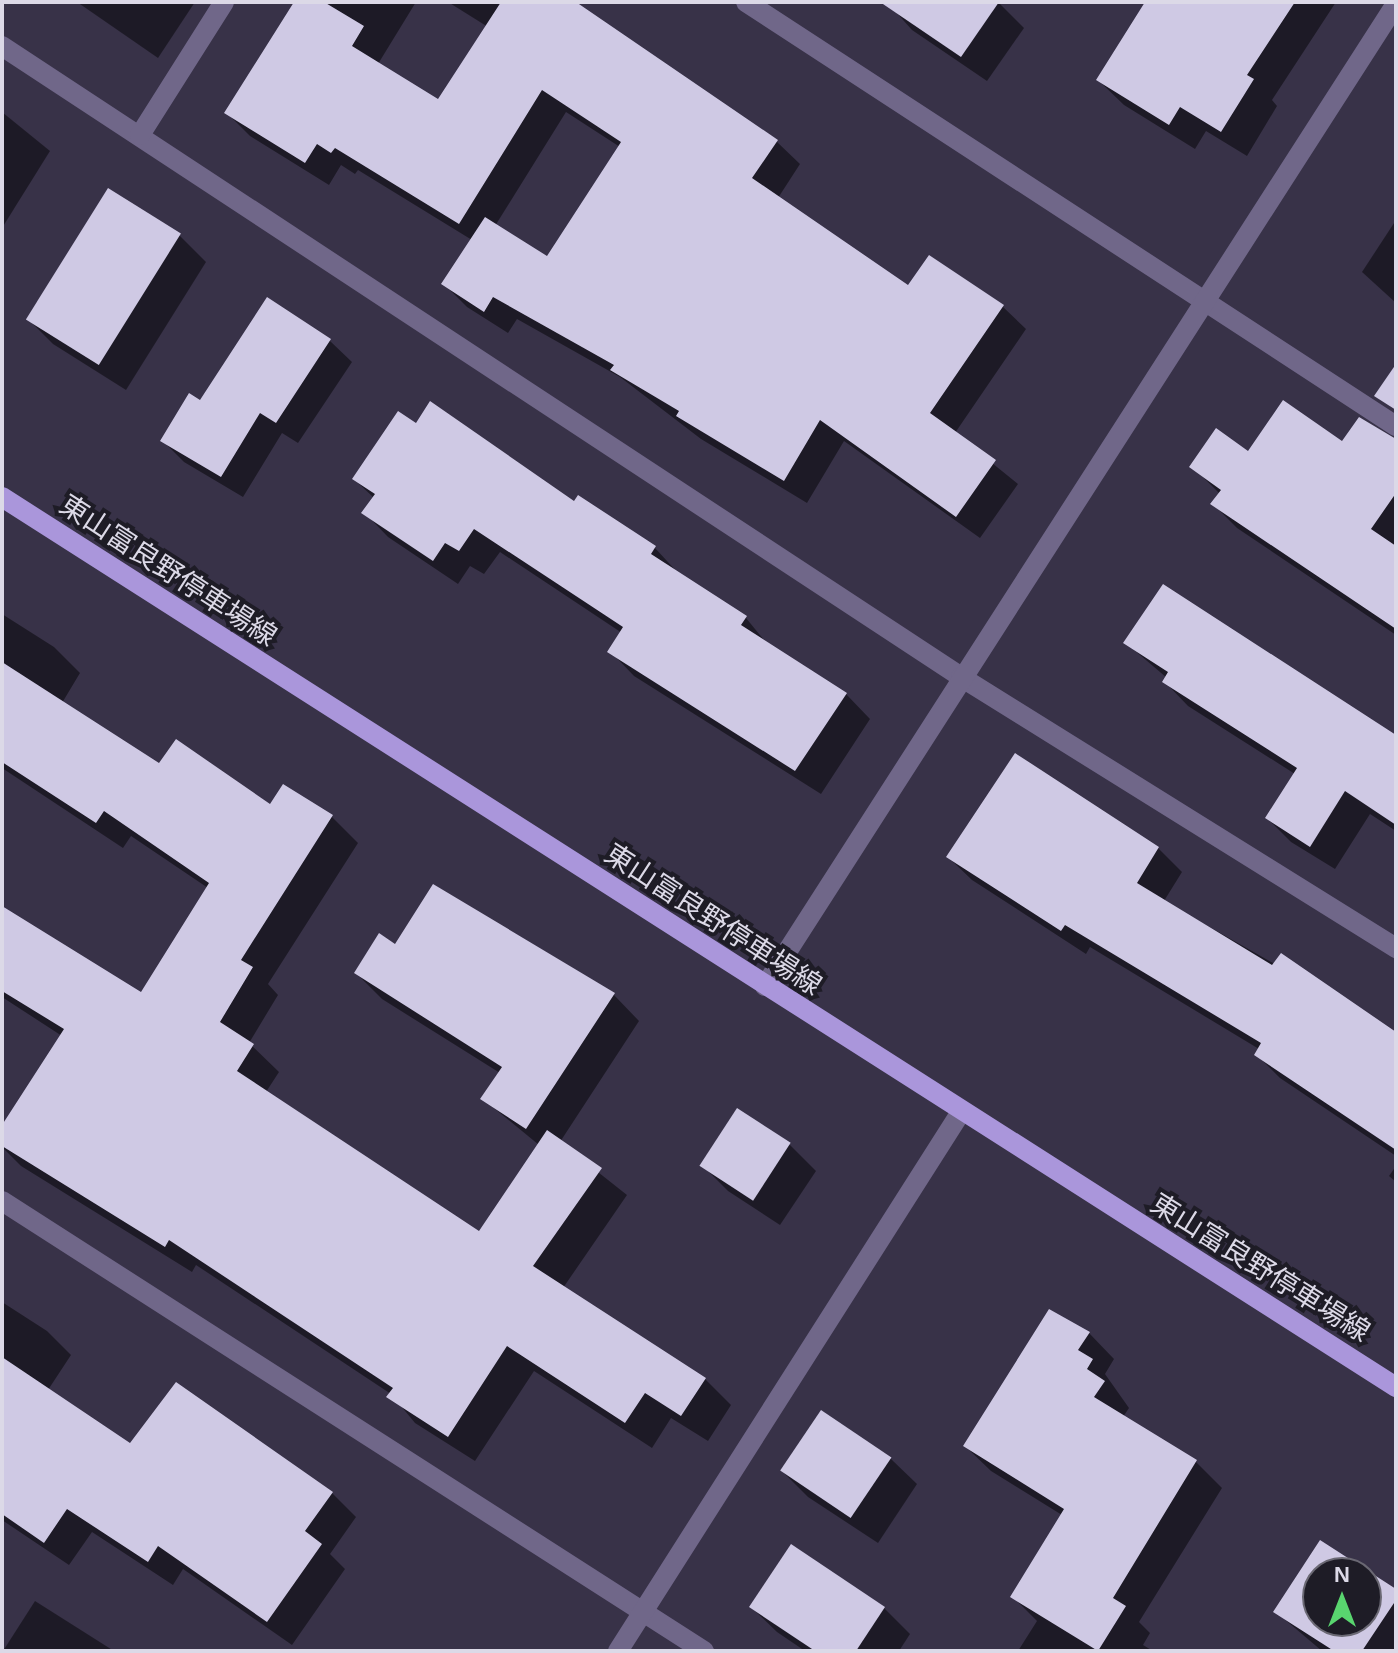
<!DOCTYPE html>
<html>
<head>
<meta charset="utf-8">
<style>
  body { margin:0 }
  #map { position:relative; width:1398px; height:1653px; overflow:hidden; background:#383248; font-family:Helvetica,"Noto Sans JP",sans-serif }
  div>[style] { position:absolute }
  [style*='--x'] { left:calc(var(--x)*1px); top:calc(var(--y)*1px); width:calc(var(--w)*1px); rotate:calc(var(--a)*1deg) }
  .shadow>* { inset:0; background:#0007 }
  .building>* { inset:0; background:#cfc9e4; transform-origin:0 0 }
  .minor>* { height:20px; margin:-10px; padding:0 10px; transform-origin:10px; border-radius:10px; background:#706789 }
  .major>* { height:20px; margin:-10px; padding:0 10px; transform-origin:10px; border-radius:10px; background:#aa96db }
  span { translate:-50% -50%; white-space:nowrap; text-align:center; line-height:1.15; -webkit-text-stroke:8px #1e1c26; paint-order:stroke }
  .street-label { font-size:28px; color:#dcd9e7 }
  .frame { position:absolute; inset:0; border:4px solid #dcd9e7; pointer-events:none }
  .north { position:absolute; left:1302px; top:1557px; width:80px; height:80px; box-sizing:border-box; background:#1e1c26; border:2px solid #6a6873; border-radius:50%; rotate:0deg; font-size:22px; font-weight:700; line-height:32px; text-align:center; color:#dcd9e7 }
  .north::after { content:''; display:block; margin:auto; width:28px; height:36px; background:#59d56f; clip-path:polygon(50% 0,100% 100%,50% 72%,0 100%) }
</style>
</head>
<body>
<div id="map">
  <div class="shadow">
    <div style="clip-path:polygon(77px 2px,195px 2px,158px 58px)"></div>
    <div style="clip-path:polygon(evenodd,296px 2px,416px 2px,378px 64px,439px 101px,488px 27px,448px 2px,572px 2px,776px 141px,800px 164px,778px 198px,908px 288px,1002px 306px,1026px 329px,955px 433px,1018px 484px,980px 538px,844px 441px,807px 503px,701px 439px,620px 377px,517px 319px,508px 333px,467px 307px,444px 284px,472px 240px,358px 170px,355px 174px,341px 165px,329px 185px,250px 136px,227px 113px,296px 2px,566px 112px,620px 147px,547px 259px,495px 226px,566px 112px)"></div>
    <div style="clip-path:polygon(887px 2px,998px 2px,1024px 28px,987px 81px,912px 30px)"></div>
    <div style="clip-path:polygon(1147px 2px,1336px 2px,1272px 100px,1277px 106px,1247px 156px,1206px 131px,1195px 149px,1124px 105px,1098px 80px)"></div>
    <div style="clip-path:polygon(2px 112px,50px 151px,2px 228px)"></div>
    <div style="clip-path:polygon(108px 191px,180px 236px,206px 262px,126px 390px,53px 344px,28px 319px)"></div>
    <div style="clip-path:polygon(1396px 220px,1396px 303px,1362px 272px)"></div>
    <div style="clip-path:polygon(268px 299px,330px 341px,352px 362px,298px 443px,282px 433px,243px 497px,184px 462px,163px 441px,200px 402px)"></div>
    <div style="clip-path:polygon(417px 426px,575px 504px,579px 498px,655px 548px,679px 574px,746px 618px,768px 645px,846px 694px,870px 719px,821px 794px,634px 676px,610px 651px,622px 633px,500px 552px,484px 574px,470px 566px,458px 584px,388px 537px,364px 512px,374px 498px,354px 479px)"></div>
    <div style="clip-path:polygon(1248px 454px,1396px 479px,1396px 635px,1237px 528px,1213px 504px,1220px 494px,1192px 466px)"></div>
    <div style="clip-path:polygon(2px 614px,54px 647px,80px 673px,62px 703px,160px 765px,271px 807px,332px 817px,358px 843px,268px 984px,278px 995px,249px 1043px,279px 1072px,266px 1092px,479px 1234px,539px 1145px,483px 1099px,500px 1073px,382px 999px,356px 973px,395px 946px,614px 995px,639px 1021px,560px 1142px,627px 1195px,563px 1288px,705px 1379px,731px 1405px,708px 1441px,671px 1418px,652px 1448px,534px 1371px,475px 1461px,415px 1423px,391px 1394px,196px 1265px,192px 1272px,21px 1166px,2px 1147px,2px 1129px,62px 1036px,2px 997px,2px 942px,142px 995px,208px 888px,131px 836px,123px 848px,2px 768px)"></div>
    <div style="clip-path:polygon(1126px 643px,1396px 737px,1396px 831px,1370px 814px,1335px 869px,1291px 842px,1267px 818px,1295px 774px,1188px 706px,1165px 682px,1167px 678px)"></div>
    <div style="clip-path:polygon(1158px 848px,1182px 872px,1164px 901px,1396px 1033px,1396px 1156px,1280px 1078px,1256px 1054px,1259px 1049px,1090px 947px,1086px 954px,972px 880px,948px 857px)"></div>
    <div style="clip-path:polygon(790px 1145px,816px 1171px,780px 1225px,728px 1191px,702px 1165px)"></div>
    <div style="clip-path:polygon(1396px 1166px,1396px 1182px,1389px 1176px)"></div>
    <div style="clip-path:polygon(2px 1302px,47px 1331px,71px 1355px,48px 1390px,130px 1446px,332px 1493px,356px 1517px,330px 1554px,345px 1569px,292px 1645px,183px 1569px,173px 1585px,92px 1532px,69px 1565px,2px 1520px)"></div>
    <div style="clip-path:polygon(1089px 1333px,1114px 1359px,1105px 1374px,1129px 1408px,1123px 1417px,1196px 1462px,1222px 1488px,1139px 1622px,1150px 1633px,1143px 1645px,1153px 1651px,1018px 1651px,1037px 1621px,1012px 1596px,1062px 1515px,991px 1471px,965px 1446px)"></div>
    <div style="clip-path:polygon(821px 1413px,891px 1459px,917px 1484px,878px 1543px,808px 1497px,782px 1471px)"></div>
    <div style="clip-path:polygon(evenodd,1320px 1542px,1396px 1592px,1396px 1651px,1322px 1651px,1276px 1612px,1320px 1542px,1318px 1573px,1366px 1573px,1366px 1621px,1318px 1621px,1318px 1573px)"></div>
    <div style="clip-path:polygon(792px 1546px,884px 1608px,910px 1634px,899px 1651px,805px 1651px,777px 1632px,751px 1607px)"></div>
    <div style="clip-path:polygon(35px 1601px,114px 1651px,3px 1651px)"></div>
  </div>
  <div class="building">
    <div style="clip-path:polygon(294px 2px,324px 2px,364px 26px,352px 46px,438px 99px,501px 2px,576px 2px,778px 140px,752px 178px,908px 285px,929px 255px,1004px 305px,930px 413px,996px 460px,956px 517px,820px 420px,784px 481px,676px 416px,679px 411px,610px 370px,614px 365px,493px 297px,484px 312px,441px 284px,485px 217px,547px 256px,621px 142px,542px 90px,459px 224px,335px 148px,331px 153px,317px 144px,305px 163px,224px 113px)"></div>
    <div style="clip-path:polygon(880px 2px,999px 2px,961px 57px)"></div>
    <div style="clip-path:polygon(1145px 2px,1295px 2px,1247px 75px,1254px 79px,1221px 132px,1180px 107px,1169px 125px,1096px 80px)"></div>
    <div style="left:108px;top:188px;width:86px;height:155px;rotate:32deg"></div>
    <div style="clip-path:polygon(267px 297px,331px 339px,276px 423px,260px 413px,221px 477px,160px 441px,189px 393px,200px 400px)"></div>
    <div style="clip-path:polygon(1396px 364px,1396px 410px,1374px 396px)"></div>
    <div style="clip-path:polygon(1283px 400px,1342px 441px,1359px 417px,1396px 439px,1396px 493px,1371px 529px,1396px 546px,1396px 629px,1210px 504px,1221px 490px,1189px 467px,1216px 428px,1248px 451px)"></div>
    <div style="clip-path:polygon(430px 401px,574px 501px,578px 495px,656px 546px,651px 554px,747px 616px,741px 625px,847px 693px,795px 771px,607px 652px,623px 627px,474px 529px,459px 551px,445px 543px,433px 561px,361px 513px,375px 494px,352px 479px,398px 411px,416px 423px)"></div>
    <div style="clip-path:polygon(1163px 584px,1396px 735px,1396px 825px,1345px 791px,1310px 847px,1265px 818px,1297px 768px,1162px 682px,1168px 672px,1123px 643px)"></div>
    <div style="clip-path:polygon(2px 662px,159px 763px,176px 739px,270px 804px,283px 784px,333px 815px,241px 960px,253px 967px,220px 1022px,254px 1044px,237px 1071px,479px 1231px,547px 1130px,602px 1168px,533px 1266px,706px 1378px,681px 1416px,645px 1393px,625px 1423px,507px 1346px,448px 1437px,386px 1397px,393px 1388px,169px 1240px,165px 1247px,2px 1146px,2px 1125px,64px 1029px,2px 991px,2px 906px,141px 992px,209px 883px,104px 811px,96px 823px,2px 762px)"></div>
    <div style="clip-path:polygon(1015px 753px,1159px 847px,1137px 883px,1272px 965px,1281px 953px,1396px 1032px,1396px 1150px,1254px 1055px,1261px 1043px,1065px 925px,1061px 931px,946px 857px)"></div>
    <div style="clip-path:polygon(433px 884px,615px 993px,526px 1129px,480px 1099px,502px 1067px,354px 973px,379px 933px,395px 944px)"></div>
    <div style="left:737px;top:1108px;width:64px;height:69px;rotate:33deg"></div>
    <div style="clip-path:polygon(1049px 1309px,1090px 1332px,1078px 1350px,1093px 1359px,1087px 1369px,1105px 1381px,1094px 1397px,1197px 1460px,1113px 1598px,1126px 1606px,1098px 1651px,1010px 1597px,1064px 1509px,963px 1446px)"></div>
    <div style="clip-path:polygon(2px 1357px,130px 1443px,176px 1382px,333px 1492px,305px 1531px,322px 1544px,267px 1622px,158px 1546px,148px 1562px,67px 1509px,44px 1543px,2px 1514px)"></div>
    <div style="left:821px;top:1410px;width:85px;height:73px;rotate:34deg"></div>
    <div style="clip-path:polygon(evenodd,1320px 1540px,1396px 1589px,1396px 1600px,1362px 1651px,1334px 1651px,1273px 1612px,1320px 1540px,1318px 1573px,1366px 1573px,1366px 1621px,1318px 1621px,1318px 1573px)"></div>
    <div style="clip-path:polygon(791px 1544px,885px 1607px,856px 1651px,815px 1651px,749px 1607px)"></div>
  </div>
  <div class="minor">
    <div style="--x:746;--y:2;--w:776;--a:33.12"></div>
    <div style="--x:2;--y:46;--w:1148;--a:33.34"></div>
    <div style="--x:961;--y:677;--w:513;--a:31.92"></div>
    <div style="--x:140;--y:135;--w:157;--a:-57.7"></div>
    <div style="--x:765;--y:986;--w:1167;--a:-57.28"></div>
    <div style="--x:2;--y:1201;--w:834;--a:32.66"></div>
    <div style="--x:618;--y:1651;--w:639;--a:-57.53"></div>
  </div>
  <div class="major">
    <div style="--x:2;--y:497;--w:1654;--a:32.56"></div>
  </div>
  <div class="street-label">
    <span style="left:168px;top:571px;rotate:33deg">東山富良野停車場線</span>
    <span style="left:713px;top:920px;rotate:33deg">東山富良野停車場線</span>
    <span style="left:1260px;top:1268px;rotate:32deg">東山富良野停車場線</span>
  </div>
  <div class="frame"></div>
  <div class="north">N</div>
</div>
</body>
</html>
